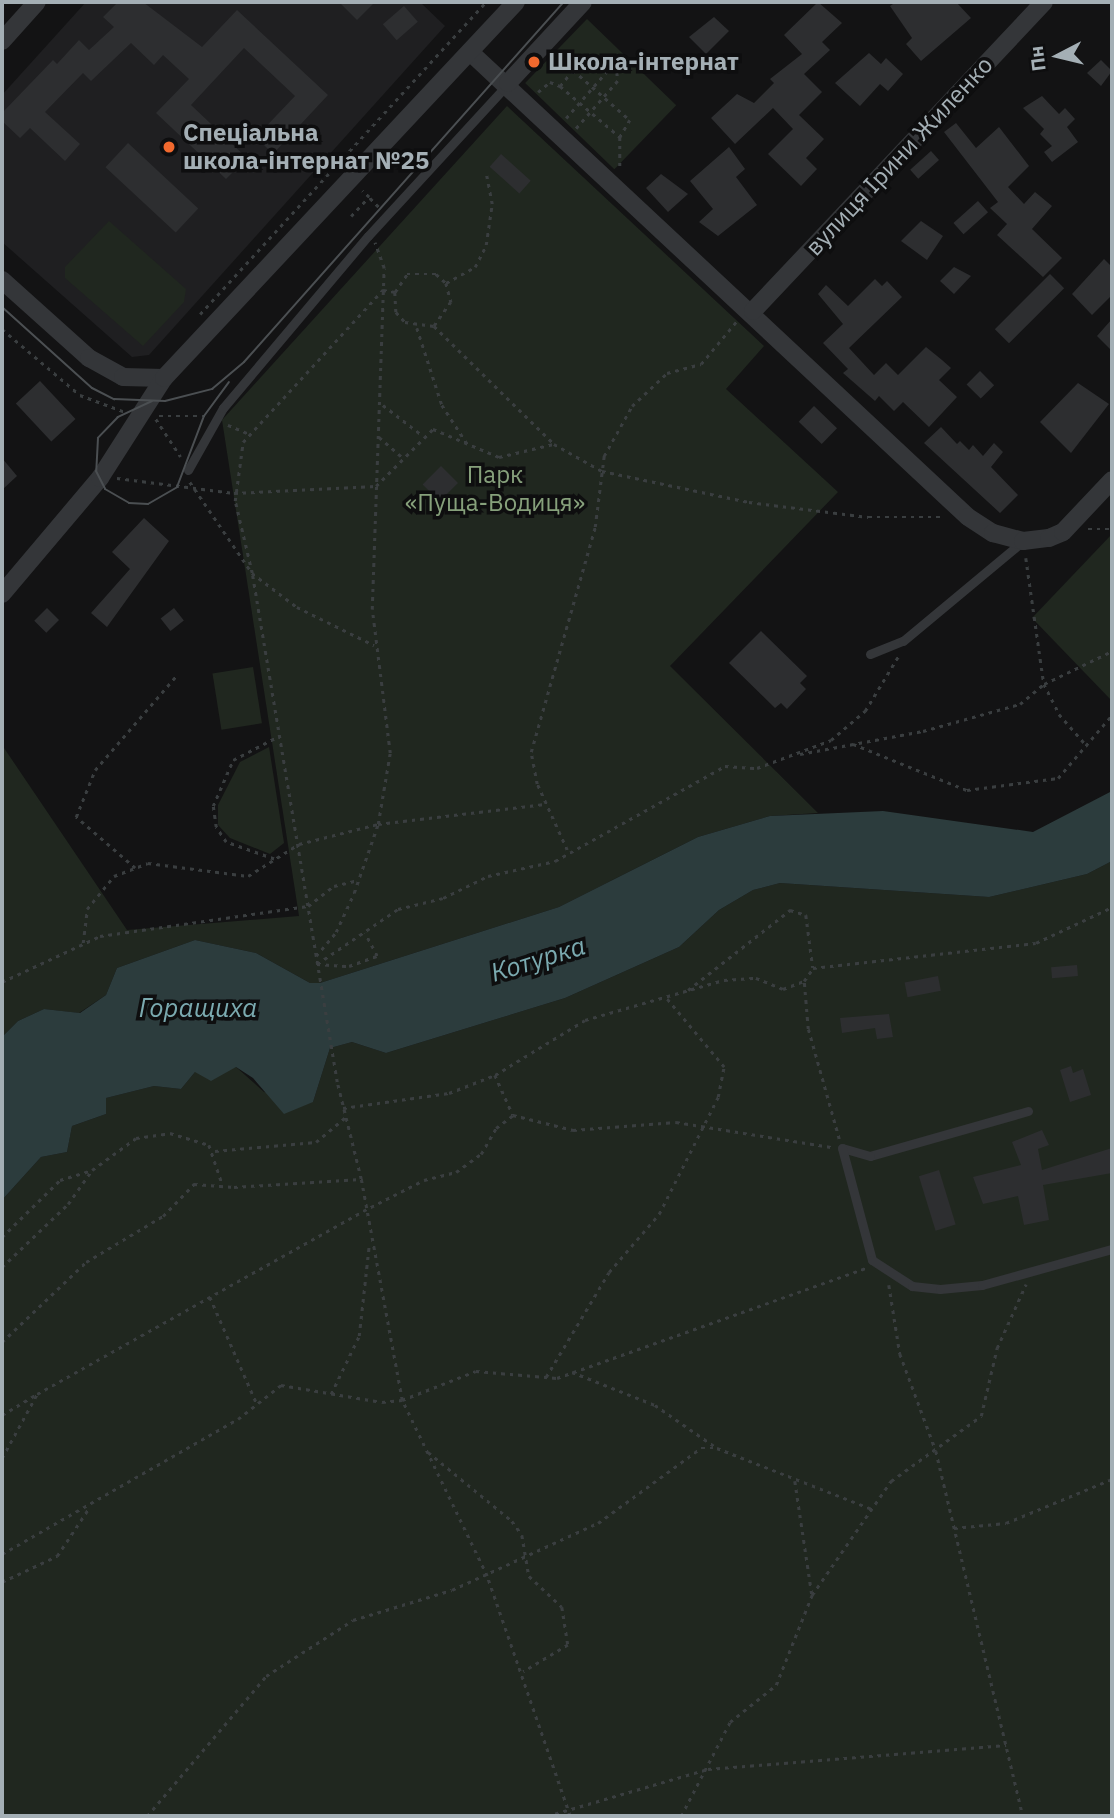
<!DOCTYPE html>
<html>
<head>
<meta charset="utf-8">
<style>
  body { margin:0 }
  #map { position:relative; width:1114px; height:1818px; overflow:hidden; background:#131314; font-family:"IBM Plex Sans",sans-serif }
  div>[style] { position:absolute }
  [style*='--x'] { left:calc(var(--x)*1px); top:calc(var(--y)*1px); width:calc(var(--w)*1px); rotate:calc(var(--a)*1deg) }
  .built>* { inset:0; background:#1f1f21 }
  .green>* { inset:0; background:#20271f; transform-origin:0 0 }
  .water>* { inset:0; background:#2c3c3d }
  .building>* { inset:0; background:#2d2e30; transform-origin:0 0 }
  .path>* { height:2.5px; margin-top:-1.25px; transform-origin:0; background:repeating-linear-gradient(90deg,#3a3e40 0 3.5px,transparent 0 8.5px) }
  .service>* { height:9px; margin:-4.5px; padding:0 4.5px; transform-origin:4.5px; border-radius:4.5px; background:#343639 }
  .minor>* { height:18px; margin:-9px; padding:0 9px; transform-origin:9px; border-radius:9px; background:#343639 }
  .tram>* { height:2px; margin:-1px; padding:0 1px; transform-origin:1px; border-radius:1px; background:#4b4f52 }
  .dots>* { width:19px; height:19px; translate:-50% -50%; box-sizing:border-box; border:4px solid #0e0e0f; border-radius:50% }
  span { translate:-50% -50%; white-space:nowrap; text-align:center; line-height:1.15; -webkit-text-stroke:7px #0e0e0f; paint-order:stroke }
  .poi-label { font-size:24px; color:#a4afb5; font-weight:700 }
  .left { translate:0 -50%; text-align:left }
  .street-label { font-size:24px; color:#a4afb5 }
  .park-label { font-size:24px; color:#86a07b }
  .water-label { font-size:26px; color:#7baab0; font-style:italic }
  .frame { position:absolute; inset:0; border:4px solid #a4afb5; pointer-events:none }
  .north { position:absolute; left:1023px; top:21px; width:70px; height:70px; -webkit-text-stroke:5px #0e0e0f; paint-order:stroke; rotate:263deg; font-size:19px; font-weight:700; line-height:28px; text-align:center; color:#a4afb5 }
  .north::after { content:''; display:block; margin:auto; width:24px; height:32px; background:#a4afb5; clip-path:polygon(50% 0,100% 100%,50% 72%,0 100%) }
</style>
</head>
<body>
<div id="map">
  <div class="built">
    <div style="clip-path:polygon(86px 2px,420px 2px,445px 26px,149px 355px,132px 357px,2px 242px,2px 95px)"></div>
  </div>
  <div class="green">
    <div style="left:587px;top:19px;width:124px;height:89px;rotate:44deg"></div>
    <div style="clip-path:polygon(507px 106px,764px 346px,726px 389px,838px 492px,670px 666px,818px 813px,770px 816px,698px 837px,559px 907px,320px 983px,310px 983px,256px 953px,195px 940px,117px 968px,106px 995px,79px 1013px,44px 1009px,18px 1021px,2px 1037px,2px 745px,127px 930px,299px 916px,222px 420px)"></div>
    <div style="clip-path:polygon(109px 221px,186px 289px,184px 302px,143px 346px,65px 278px,65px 267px)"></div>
    <div style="clip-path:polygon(1112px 534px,1112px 701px,1032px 618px)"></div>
    <div style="left:253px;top:667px;width:57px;height:41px;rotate:81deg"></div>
    <div style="clip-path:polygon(269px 747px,284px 843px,270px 854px,230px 838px,218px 825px,218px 805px,240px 762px)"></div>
    <div style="clip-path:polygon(1112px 861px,1112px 1816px,2px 1816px,2px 1200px,41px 1157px,67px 1152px,72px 1126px,106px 1114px,106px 1098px,154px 1086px,181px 1089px,195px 1072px,236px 1067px,264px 1092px,313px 1102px,330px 1048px,352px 1042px,386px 1053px,565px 998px,679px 947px,719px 910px,753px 890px,780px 883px,989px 897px,1087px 874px)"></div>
  </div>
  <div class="water">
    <div style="clip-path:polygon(1112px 791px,1112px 861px,1087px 874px,989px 897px,780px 883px,753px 890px,719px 910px,679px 947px,565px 998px,386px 1053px,352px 1042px,330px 1048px,313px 1102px,284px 1114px,253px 1078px,236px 1067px,211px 1081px,195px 1072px,181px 1089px,154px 1086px,106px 1098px,106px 1114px,72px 1126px,67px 1152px,41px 1157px,2px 1200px,2px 1037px,18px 1021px,44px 1009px,80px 1013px,106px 995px,117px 968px,195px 940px,256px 953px,310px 983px,320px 983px,559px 907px,698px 837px,770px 816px,883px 811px,1033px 832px)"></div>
  </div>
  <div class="building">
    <div style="clip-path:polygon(118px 2px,143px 2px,202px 47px,237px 10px,328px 95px,273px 154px,256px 137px,295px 96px,244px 48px,191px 105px,247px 158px,226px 179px,156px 113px,189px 79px,163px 55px,154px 65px,131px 43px,91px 81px,83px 73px,45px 112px,80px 144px,65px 161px,30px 128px,20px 138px,2px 121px,2px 113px,53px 60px,57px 64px,79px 40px,89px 50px,114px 27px,103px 17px)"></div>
    <div style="clip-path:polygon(339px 2px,375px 2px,357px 20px)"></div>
    <div style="clip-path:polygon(818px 2px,842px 23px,822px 42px,830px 50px,804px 74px,822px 92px,799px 115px,824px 139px,806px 158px,817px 169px,801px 186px,768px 154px,793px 129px,773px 108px,735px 144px,711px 118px,737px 94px,754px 103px,774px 83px,770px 79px,802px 54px,784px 35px)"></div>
    <div style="clip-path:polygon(896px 2px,956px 2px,971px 18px,921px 61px,906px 44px,912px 38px,890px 6px)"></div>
    <div style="left:404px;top:6px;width:21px;height:28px;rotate:49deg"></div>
    <div style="clip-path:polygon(714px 17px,729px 31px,706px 54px,689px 37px)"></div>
    <div style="clip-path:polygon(869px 53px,881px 64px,886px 58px,903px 74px,888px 91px,880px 84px,860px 106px,835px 83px)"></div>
    <div style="clip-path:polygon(1101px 60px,1112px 71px,1101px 86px,1087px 73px)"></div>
    <div style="clip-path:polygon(1042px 96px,1059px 114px,1065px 108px,1075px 119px,1067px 127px,1078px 142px,1052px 162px,1044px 152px,1052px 146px,1040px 134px,1044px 129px,1023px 108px)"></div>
    <div style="clip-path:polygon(956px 123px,976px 148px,999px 127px,1029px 166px,1008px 187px,1024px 204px,1035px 192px,1052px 206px,1032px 229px,1062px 258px,1043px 277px,997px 235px,1007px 224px,990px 208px,998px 202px,944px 132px)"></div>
    <div style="left:128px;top:143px;width:96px;height:33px;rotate:43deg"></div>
    <div style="clip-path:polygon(729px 147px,745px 169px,736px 177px,757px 205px,718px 236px,699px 222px,713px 209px,690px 181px)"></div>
    <div style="left:931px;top:151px;width:12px;height:28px;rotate:48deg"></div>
    <div style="left:501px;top:154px;width:40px;height:17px;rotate:42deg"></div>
    <div style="clip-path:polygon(661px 174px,688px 194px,668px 212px,646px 188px)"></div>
    <div style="left:978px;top:201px;width:15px;height:33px;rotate:48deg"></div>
    <div style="clip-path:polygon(921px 221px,943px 236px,927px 260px,901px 241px)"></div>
    <div style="clip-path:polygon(1104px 259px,1112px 267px,1112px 295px,1092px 315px,1072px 294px)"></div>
    <div style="clip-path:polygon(954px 267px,971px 276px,954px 294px,940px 281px)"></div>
    <div style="left:1050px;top:274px;width:20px;height:78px;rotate:45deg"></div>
    <div style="clip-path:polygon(875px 279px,882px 286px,887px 281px,902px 297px,849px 348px,874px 375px,886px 363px,898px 375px,926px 347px,942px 360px,951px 368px,939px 380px,957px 397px,929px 427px,903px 402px,894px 411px,879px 396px,875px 401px,843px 373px,848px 369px,823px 343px,843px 324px,818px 294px,826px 285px,848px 306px)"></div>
    <div style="clip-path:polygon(1112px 319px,1112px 351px,1097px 336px)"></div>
    <div style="left:980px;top:371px;width:20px;height:19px;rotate:45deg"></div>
    <div style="left:40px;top:381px;width:52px;height:33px;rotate:47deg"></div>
    <div style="clip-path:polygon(1078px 383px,1109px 404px,1071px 453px,1040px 422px)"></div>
    <div style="left:814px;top:406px;width:32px;height:22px;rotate:44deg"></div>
    <div style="clip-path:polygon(941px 427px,957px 444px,960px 441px,969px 450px,973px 445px,983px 456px,994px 443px,1003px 452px,991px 467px,1018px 495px,1000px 513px,924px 443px)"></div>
    <div style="clip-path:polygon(2px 458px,17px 476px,2px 490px)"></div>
    <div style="left:441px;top:466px;width:24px;height:26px;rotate:45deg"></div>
    <div style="clip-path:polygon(144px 518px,169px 541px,107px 627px,91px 613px,130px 569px,112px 552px)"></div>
    <div style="left:47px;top:608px;width:17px;height:18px;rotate:45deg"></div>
    <div style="left:174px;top:608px;width:16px;height:17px;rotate:52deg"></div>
    <div style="clip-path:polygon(761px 631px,807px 676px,800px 683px,806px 689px,787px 709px,781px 703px,775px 708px,729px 663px)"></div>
    <div style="left:1077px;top:965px;width:11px;height:26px;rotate:85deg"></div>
    <div style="left:938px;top:976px;width:15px;height:34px;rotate:79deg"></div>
    <div style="clip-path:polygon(889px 1014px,893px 1037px,877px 1039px,875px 1028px,842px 1033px,840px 1018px)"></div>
    <div style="clip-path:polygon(1071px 1066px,1073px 1073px,1083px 1069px,1091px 1095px,1070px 1102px,1060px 1070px)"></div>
    <div style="clip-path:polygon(1042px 1130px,1049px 1145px,1038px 1149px,1042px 1170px,1112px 1148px,1112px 1173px,1043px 1185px,1049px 1220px,1024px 1225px,1018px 1196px,983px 1204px,973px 1177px,1021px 1165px,1012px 1142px)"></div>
    <div style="left:939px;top:1170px;width:57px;height:21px;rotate:73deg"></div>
  </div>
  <div class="path">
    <div style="--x:560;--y:86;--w:79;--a:40.4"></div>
    <div style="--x:538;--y:92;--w:16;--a:-40"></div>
    <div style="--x:550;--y:82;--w:11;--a:22"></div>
    <div style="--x:560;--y:86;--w:21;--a:-51"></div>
    <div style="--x:573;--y:70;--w:76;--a:41.3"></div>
    <div style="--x:630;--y:120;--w:20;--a:120"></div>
    <div style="--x:620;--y:137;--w:33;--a:90"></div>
    <div style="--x:566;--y:118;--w:64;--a:-48.8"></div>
    <div style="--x:608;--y:70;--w:9;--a:13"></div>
    <div style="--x:617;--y:72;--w:9;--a:84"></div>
    <div style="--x:618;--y:81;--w:65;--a:131.3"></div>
    <div style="--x:370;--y:198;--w:14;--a:45"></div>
    <div style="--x:351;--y:216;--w:26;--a:-47"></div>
    <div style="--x:369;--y:197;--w:9;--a:-139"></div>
    <div style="--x:446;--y:283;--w:33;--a:-29"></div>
    <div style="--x:475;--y:267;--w:25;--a:-63"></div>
    <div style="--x:486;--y:245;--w:41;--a:-81.7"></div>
    <div style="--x:492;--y:204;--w:32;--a:-101"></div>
    <div style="--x:395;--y:292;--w:22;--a:-56"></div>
    <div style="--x:407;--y:274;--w:29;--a:0"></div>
    <div style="--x:436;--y:274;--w:13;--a:42"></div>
    <div style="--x:446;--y:283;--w:20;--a:75"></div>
    <div style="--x:451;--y:302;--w:29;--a:125"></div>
    <div style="--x:200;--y:314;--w:423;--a:-47.5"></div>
    <div style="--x:417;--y:328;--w:81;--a:72"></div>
    <div style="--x:442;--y:405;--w:48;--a:57"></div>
    <div style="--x:2;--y:329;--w:102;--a:40.2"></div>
    <div style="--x:80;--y:395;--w:48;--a:20.7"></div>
    <div style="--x:383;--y:405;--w:49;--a:37.6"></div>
    <div style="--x:159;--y:416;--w:46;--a:0"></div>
    <div style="--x:156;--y:419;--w:45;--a:56.7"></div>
    <div style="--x:228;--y:425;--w:21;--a:23"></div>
    <div style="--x:379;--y:437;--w:30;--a:41"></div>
    <div style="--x:117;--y:478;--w:118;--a:7.3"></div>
    <div style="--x:234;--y:493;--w:142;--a:-2.8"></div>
    <div style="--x:376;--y:486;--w:81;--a:-45"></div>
    <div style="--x:433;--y:429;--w:72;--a:23"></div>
    <div style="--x:499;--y:457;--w:56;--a:-13.5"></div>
    <div style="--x:190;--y:482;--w:110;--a:55.7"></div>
    <div style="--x:252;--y:573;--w:56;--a:37.1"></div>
    <div style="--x:297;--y:607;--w:86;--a:26.3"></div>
    <div style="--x:1088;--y:529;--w:24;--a:0"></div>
    <div style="--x:1026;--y:558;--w:127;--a:81.9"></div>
    <div style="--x:1044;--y:684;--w:34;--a:63"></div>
    <div style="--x:1059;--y:714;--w:43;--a:48.8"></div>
    <div style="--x:853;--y:744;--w:123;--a:22"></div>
    <div style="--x:967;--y:790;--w:92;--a:-7.5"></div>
    <div style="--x:1058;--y:778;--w:83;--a:-49.4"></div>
    <div style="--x:800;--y:754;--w:125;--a:-10.6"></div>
    <div style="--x:923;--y:731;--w:101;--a:-15.6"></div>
    <div style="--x:1020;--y:704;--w:31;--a:-40"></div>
    <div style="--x:1044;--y:684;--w:76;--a:-25.9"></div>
    <div style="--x:567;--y:850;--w:72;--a:-114.4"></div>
    <div style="--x:537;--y:784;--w:33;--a:-101"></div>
    <div style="--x:531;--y:752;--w:234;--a:-74.1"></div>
    <div style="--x:595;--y:527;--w:72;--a:-82.8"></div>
    <div style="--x:604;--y:456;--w:57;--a:-60.8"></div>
    <div style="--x:632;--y:406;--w:48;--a:-43.3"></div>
    <div style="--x:667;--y:373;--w:35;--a:-15"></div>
    <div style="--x:701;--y:364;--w:55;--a:-50.2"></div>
    <div style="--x:274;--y:859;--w:51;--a:-160.5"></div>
    <div style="--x:226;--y:842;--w:18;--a:-124"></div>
    <div style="--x:216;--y:827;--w:21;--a:-98"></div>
    <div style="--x:213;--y:806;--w:50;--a:-66.5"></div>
    <div style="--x:233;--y:760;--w:52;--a:-27.6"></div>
    <div style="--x:135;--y:868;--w:78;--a:-139.2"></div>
    <div style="--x:76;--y:817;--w:51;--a:-68"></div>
    <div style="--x:95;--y:770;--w:125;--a:-49.2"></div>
    <div style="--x:83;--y:943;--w:34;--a:-83"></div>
    <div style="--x:87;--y:909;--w:43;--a:-50.7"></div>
    <div style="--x:114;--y:876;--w:36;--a:-21"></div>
    <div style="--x:148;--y:863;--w:101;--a:7.4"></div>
    <div style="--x:248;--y:876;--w:60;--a:-32.1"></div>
    <div style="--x:299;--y:844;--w:81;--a:-14.2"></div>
    <div style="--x:378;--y:824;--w:72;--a:-80.4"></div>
    <div style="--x:390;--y:753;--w:145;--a:-97.1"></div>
    <div style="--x:372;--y:609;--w:341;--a:-88"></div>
    <div style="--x:384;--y:268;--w:27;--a:-110"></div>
    <div style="--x:316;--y:956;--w:31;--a:-50"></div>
    <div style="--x:336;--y:932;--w:43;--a:-65.2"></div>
    <div style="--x:354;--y:893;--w:73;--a:-70.8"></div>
    <div style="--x:378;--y:824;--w:168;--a:-6.8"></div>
    <div style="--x:317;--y:964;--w:98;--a:-34.2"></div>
    <div style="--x:398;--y:909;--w:46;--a:-13.7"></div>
    <div style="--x:443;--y:898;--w:50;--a:-26.1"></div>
    <div style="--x:488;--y:876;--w:69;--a:-12.6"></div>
    <div style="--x:555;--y:861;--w:195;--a:-29.2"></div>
    <div style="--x:725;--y:766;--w:32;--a:4"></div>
    <div style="--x:757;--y:768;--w:79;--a:-20.7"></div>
    <div style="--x:831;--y:740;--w:45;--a:-40.5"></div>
    <div style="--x:865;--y:711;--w:66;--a:-58.7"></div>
    <div style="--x:317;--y:964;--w:32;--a:4"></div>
    <div style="--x:349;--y:966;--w:30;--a:-20"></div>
    <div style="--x:377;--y:956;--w:26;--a:-118"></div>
    <div style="--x:2;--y:982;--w:108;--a:-25.1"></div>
    <div style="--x:100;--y:936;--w:210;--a:-8.2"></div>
    <div style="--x:308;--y:906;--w:33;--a:-38"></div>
    <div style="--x:334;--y:886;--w:25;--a:-14"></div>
    <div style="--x:688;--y:990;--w:130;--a:-38.1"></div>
    <div style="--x:790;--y:910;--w:17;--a:17"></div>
    <div style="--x:806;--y:915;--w:53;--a:82.5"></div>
    <div style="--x:495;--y:1075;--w:44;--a:65.8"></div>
    <div style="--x:343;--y:1108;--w:107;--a:-8.1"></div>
    <div style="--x:449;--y:1093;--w:49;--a:-21.4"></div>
    <div style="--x:495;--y:1075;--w:105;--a:-31.4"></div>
    <div style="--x:585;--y:1020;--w:145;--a:-16.1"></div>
    <div style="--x:724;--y:980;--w:32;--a:-4"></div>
    <div style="--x:756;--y:978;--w:29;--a:22"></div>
    <div style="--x:783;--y:989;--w:22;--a:-21"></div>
    <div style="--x:839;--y:1139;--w:114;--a:-105.7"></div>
    <div style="--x:808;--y:1029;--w:48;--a:-94.8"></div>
    <div style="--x:804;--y:981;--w:16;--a:-55"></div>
    <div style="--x:813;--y:968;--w:224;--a:-6.4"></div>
    <div style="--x:1036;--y:943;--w:84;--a:-25.3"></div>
    <div style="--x:215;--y:1151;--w:101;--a:-5.1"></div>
    <div style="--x:316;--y:1142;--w:38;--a:-40"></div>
    <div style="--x:2;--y:1237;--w:81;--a:-44.5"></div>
    <div style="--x:60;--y:1180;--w:34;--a:-17"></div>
    <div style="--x:2;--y:1267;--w:91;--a:-43.7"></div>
    <div style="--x:68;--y:1204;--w:42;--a:-54.8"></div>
    <div style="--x:92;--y:1170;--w:54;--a:-36"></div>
    <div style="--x:136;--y:1138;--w:34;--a:-8"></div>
    <div style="--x:170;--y:1133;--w:41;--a:17.1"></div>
    <div style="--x:209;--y:1145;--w:40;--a:71.1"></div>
    <div style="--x:889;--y:1285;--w:70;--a:80.9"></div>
    <div style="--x:900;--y:1354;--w:103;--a:69.6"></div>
    <div style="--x:936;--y:1451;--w:375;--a:76.6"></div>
    <div style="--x:210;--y:1297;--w:115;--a:66.3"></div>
    <div style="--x:2;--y:1342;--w:116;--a:-43.6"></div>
    <div style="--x:86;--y:1262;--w:90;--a:-30.9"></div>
    <div style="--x:163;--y:1216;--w:45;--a:-45.9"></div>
    <div style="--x:194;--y:1184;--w:40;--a:4.3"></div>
    <div style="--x:234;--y:1187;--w:127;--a:-3.6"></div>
    <div style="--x:572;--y:1372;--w:89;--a:21.7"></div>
    <div style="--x:655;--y:1405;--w:75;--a:34.7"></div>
    <div style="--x:546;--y:1377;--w:122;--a:-59"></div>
    <div style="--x:609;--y:1272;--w:77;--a:-49.2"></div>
    <div style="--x:659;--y:1214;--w:131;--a:-63.2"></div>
    <div style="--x:718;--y:1097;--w:31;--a:-79"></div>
    <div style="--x:724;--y:1067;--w:90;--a:-130"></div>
    <div style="--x:331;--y:1394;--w:64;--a:-64.2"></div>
    <div style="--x:359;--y:1336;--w:91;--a:-83.7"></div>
    <div style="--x:2;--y:1415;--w:39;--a:-31"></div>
    <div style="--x:428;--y:1452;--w:109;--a:39.4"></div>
    <div style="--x:512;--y:1521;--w:17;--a:54"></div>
    <div style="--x:522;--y:1535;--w:42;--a:80.3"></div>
    <div style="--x:529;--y:1576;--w:45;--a:43.2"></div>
    <div style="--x:562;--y:1607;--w:38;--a:81"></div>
    <div style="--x:568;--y:1645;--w:52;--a:149"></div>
    <div style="--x:2;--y:1458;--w:73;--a:-61.3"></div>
    <div style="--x:37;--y:1394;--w:374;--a:-29.3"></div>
    <div style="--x:363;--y:1211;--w:68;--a:-26.9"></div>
    <div style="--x:424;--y:1180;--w:33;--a:-14"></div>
    <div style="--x:456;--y:1172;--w:31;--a:-36"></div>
    <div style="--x:481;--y:1154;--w:30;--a:-60"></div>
    <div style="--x:496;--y:1128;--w:21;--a:-37"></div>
    <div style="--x:513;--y:1115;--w:62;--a:14"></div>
    <div style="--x:573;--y:1130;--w:103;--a:-4.4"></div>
    <div style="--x:676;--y:1122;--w:157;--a:9.2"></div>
    <div style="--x:795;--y:1481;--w:115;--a:81.5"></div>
    <div style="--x:954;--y:1528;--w:52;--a:-5.5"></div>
    <div style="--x:1006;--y:1523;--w:115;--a:-22.5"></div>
    <div style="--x:2;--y:1554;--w:272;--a:-29.8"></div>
    <div style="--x:238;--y:1419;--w:55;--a:-38.3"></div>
    <div style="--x:281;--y:1385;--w:102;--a:9.6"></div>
    <div style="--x:382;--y:1402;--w:20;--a:-6"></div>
    <div style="--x:402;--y:1400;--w:79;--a:-21.4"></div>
    <div style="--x:476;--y:1371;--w:81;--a:4.9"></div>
    <div style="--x:557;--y:1378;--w:328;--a:-19.6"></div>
    <div style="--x:2;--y:1582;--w:61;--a:-25.3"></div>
    <div style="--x:57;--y:1556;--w:58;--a:-56.3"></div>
    <div style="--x:147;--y:1816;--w:184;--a:-49.6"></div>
    <div style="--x:266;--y:1676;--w:103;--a:-32.8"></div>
    <div style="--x:353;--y:1620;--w:103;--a:-16.9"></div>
    <div style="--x:452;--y:1590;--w:161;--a:-24.7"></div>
    <div style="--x:598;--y:1523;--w:127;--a:-36.1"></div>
    <div style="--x:701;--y:1448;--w:16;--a:0"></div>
    <div style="--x:717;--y:1448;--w:169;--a:21.5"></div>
    <div style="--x:547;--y:1816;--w:168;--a:-16.3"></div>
    <div style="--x:708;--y:1769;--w:299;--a:-4.6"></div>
    <div style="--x:570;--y:1816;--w:254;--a:-109.1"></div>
    <div style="--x:487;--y:1576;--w:195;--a:-115.8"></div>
    <div style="--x:402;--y:1400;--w:225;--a:-100.5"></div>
    <div style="--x:361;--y:1179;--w:100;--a:-103.9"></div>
    <div style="--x:337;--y:1082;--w:516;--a:-99.48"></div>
    <div style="--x:252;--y:573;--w:74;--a:-103.3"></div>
    <div style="--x:235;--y:501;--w:60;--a:-82.3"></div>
    <div style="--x:243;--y:442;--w:207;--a:-47.4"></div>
    <div style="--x:383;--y:290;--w:12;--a:9"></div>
    <div style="--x:395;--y:292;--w:20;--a:87"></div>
    <div style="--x:396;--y:312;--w:13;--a:48"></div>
    <div style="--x:405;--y:322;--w:29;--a:8"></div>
    <div style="--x:434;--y:326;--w:168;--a:44.5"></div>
    <div style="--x:554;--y:444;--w:55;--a:29.4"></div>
    <div style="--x:602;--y:471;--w:150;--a:11.9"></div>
    <div style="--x:749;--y:502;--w:120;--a:7.2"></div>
    <div style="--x:868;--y:517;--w:75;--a:0"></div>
    <div style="--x:681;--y:1816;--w:106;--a:-62.5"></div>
    <div style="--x:730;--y:1722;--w:59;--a:-38.8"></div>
    <div style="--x:776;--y:1685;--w:97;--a:-68.2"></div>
    <div style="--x:812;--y:1595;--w:139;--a:-55.3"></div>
    <div style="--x:891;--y:1481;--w:111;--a:-35.8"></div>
    <div style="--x:981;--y:1416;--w:70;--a:-76.8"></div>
    <div style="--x:997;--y:1348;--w:70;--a:-65.6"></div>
  </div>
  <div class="service">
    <div style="--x:188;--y:470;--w:71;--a:-60.6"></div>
    <div style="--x:223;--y:408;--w:225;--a:-49.9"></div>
    <div style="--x:368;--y:236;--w:205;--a:-47.4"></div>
    <div style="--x:870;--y:654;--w:35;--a:-22"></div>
    <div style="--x:903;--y:641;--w:155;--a:-39.8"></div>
    <div style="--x:1028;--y:1111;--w:164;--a:164.1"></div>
    <div style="--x:870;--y:1156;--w:29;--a:-164"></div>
    <div style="--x:842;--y:1148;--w:116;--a:75"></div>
    <div style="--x:872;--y:1260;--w:48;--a:33"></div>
    <div style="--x:912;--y:1286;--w:28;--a:6"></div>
    <div style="--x:940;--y:1289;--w:42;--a:-5.4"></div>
    <div style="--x:982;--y:1285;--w:135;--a:-15.5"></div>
  </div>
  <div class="minor">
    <div style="--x:2;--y:41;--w:52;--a:-48.1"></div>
    <div style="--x:470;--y:52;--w:681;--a:43.04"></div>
    <div style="--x:968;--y:517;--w:30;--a:33"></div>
    <div style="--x:993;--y:533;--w:31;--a:15"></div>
    <div style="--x:1023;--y:541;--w:26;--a:-7"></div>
    <div style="--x:1049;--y:538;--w:15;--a:-23"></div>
    <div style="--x:1063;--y:532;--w:71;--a:-46.7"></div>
    <div style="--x:508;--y:83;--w:110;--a:-47.2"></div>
    <div style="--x:2;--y:280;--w:117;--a:41.9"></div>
    <div style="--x:89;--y:358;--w:39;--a:29"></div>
    <div style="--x:123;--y:377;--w:41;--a:1.4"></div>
    <div style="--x:753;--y:311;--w:424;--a:-46.7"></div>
    <div style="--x:2;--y:594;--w:152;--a:-49.8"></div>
    <div style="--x:100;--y:478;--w:119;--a:-57.4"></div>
    <div style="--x:164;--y:378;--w:515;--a:-46.89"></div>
  </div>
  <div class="tram">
    <div style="--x:2;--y:307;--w:121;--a:42"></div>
    <div style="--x:92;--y:388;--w:25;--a:27"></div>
    <div style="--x:114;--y:399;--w:51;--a:2.2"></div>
    <div style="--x:165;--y:401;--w:49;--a:-14.3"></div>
    <div style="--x:212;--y:389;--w:42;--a:-40.2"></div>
    <div style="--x:244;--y:362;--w:482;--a:-48.4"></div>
    <div style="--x:152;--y:401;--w:38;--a:155"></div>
    <div style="--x:118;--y:417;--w:29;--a:134"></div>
    <div style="--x:98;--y:438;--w:33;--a:93"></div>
    <div style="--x:96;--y:471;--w:20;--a:63"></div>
    <div style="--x:105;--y:489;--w:28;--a:30"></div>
    <div style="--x:129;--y:503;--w:19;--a:3"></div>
    <div style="--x:148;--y:504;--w:34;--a:-30"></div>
    <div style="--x:177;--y:487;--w:76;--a:-69.2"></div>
    <div style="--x:204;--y:416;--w:42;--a:-53.7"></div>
  </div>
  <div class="dots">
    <div style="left:534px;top:62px;background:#f1692e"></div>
    <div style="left:169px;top:147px;background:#f1692e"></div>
  </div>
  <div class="poi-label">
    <span class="left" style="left:548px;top:62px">Школа-інтернат</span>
    <span class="left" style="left:183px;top:147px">Спеціальна<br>школа-інтернат №25</span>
  </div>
  <div class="street-label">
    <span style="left:899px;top:156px;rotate:-47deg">вулиця Ірини Жиленко</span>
  </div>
  <div class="park-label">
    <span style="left:495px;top:489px">Парк<br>«Пуща-Водиця»</span>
  </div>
  <div class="water-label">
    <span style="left:538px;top:959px;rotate:-17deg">Котурка</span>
    <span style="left:198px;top:1008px">Горащиха</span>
  </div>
  <div class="frame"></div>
  <div class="north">Пн</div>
</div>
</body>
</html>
